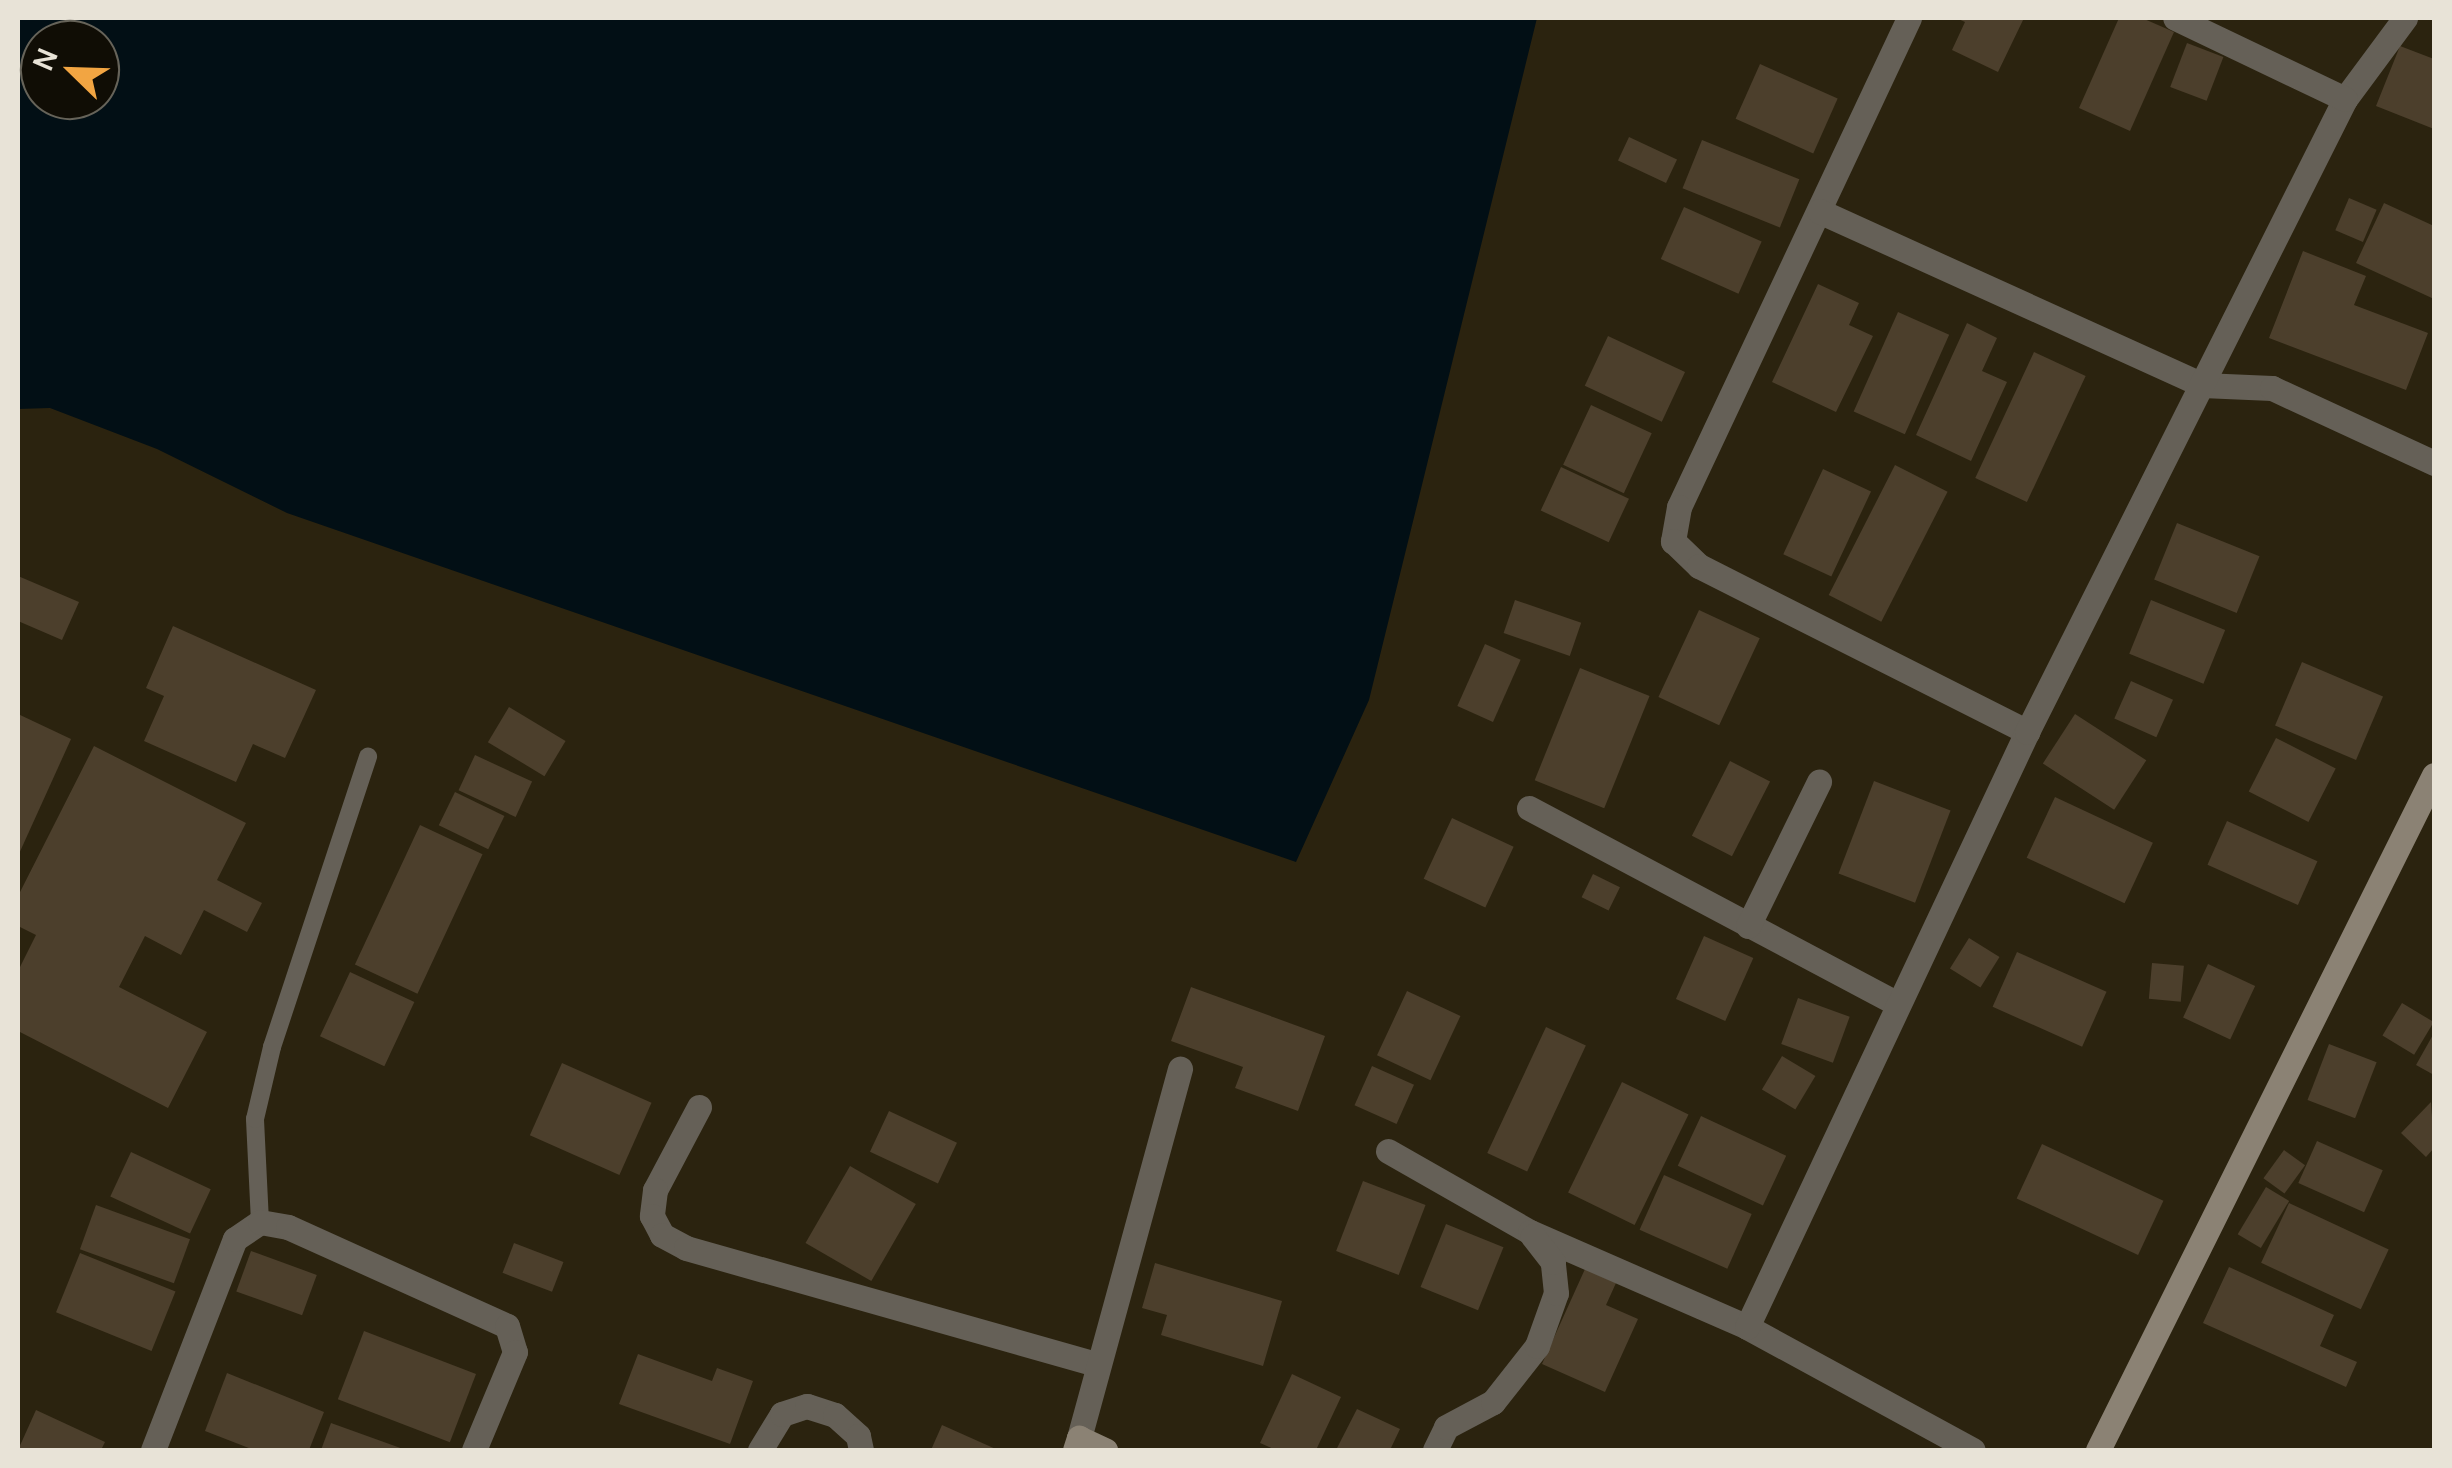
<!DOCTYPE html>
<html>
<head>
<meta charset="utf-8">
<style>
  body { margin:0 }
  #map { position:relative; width:2452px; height:1468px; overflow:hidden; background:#2b230f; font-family:Manrope,sans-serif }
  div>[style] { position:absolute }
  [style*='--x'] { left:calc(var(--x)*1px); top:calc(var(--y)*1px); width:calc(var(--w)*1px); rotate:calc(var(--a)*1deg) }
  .water>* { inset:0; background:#020f15 }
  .building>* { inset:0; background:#4c3f2c; transform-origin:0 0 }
  .lane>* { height:18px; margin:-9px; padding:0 9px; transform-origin:9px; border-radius:9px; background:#656057 }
  .street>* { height:25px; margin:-12.5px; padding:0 12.5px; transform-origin:12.5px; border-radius:12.5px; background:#656057 }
  .secondary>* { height:25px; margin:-12.5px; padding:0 12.5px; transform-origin:12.5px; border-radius:12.5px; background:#8b8274 }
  span { translate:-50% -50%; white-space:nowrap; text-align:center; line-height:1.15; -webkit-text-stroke:9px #100d05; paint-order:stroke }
  .frame { position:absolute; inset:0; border:20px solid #e8e3d7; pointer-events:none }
  .north { position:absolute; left:20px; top:20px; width:100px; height:100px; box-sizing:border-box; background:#100d05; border:2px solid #666359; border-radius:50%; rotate:293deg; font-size:28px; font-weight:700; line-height:40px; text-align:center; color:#e8e3d7 }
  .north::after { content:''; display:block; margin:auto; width:35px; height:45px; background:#f2a542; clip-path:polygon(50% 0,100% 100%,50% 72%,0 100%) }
</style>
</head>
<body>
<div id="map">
  <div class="water">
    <div style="clip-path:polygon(evenodd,18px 18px,1537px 18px,1369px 700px,1296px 862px,287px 513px,157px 449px,50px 408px,18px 409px,18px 18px,40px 40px,100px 40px,100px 100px,40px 100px,40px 40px)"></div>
  </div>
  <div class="building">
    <div style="clip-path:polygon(1956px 18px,2024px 18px,1998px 72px,1952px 50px,1965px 22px)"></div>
    <div style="clip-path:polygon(2119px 18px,2142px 18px,2174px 32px,2130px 131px,2079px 108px)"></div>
    <div style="left:2187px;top:43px;width:39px;height:47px;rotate:21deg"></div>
    <div style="clip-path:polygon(2400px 46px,2434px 59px,2434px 129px,2376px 106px)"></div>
    <div style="left:1760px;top:64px;width:85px;height:60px;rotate:24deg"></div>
    <div style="left:1629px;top:137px;width:53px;height:26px;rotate:25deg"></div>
    <div style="left:1702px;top:140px;width:105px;height:52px;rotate:22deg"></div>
    <div style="left:2349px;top:198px;width:30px;height:35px;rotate:23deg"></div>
    <div style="clip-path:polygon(2384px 203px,2434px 226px,2434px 299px,2356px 263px)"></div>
    <div style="left:1684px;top:207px;width:85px;height:57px;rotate:24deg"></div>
    <div style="clip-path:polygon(2303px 251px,2366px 276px,2354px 305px,2428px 333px,2406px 390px,2269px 338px)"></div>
    <div style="clip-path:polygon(1818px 284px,1859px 303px,1849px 325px,1873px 336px,1836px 412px,1772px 382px)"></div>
    <div style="left:1898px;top:312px;width:56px;height:109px;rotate:24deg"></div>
    <div style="clip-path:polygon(1967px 323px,1997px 338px,1982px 371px,2007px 382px,1971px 461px,1916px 435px)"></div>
    <div style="left:1608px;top:336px;width:85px;height:55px;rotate:25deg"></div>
    <div style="left:2034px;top:352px;width:57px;height:139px;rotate:25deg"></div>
    <div style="left:1591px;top:405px;width:67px;height:66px;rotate:25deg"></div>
    <div style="left:1895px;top:465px;width:59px;height:146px;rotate:27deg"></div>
    <div style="left:1561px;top:467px;width:75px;height:48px;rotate:25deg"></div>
    <div style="left:1823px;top:469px;width:53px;height:94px;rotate:25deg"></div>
    <div style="left:2177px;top:523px;width:89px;height:61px;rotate:22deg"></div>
    <div style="clip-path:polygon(18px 576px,79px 602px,62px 640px,18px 621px)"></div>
    <div style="left:1515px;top:600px;width:70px;height:35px;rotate:19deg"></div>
    <div style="left:2151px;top:600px;width:80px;height:58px;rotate:22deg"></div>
    <div style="left:1699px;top:610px;width:67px;height:96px;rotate:25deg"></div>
    <div style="clip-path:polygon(173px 626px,316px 690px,285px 758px,253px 744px,236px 782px,144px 741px,164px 696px,146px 688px)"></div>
    <div style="left:1485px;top:644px;width:39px;height:68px;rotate:24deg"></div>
    <div style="left:2302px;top:662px;width:88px;height:69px;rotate:23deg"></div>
    <div style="left:1580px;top:668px;width:75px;height:121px;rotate:22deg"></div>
    <div style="left:2131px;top:681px;width:46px;height:41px;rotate:24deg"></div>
    <div style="left:509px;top:707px;width:66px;height:41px;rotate:31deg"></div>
    <div style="clip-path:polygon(18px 714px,71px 739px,18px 856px)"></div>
    <div style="left:2075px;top:714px;width:85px;height:59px;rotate:33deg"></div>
    <div style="left:2276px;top:738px;width:67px;height:60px;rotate:27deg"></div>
    <div style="clip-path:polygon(94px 746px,246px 823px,217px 880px,262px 903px,247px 932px,204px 910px,181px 955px,145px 936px,119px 987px,207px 1032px,168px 1108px,18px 1031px,18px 971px,36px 935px,18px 926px,18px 896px)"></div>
    <div style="left:475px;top:755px;width:63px;height:39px;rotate:25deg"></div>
    <div style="left:1730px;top:761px;width:45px;height:84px;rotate:27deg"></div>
    <div style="left:1874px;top:781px;width:82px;height:99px;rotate:21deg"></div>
    <div style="left:455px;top:792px;width:55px;height:37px;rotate:26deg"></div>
    <div style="left:2055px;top:797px;width:108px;height:67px;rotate:25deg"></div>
    <div style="left:1452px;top:818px;width:68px;height:67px;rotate:25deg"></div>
    <div style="left:2227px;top:821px;width:99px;height:48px;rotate:24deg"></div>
    <div style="left:420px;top:825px;width:69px;height:154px;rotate:25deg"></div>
    <div style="left:1593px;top:874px;width:30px;height:26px;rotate:26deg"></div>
    <div style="left:1704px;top:936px;width:54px;height:69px;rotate:24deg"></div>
    <div style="left:1969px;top:938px;width:36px;height:36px;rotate:32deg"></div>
    <div style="left:2017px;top:952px;width:98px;height:60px;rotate:24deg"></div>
    <div style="left:2152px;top:963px;width:32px;height:36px;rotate:5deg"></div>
    <div style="left:2208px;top:964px;width:52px;height:59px;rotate:25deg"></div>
    <div style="left:350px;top:972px;width:71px;height:71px;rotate:25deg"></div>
    <div style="clip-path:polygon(1191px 987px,1325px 1036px,1298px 1111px,1235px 1088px,1243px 1067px,1171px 1041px)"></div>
    <div style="left:1407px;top:991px;width:59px;height:71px;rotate:25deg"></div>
    <div style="left:1798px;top:998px;width:55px;height:49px;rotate:20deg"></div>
    <div style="left:2402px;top:1003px;width:37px;height:38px;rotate:31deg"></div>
    <div style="left:1546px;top:1027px;width:44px;height:139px;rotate:25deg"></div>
    <div style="clip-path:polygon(2434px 1033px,2434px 1075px,2416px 1065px)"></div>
    <div style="left:2329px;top:1044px;width:51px;height:60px;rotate:21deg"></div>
    <div style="left:1782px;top:1056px;width:39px;height:39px;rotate:31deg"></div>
    <div style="left:562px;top:1063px;width:98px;height:79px;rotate:24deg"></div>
    <div style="left:1372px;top:1066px;width:46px;height:43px;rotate:24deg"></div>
    <div style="left:1622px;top:1082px;width:74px;height:123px;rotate:26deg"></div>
    <div style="clip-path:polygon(2431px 1102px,2434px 1148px,2426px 1157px,2401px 1133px)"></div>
    <div style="left:889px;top:1111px;width:75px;height:45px;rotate:25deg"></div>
    <div style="left:1701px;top:1116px;width:94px;height:55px;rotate:25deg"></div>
    <div style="left:2317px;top:1141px;width:72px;height:46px;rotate:24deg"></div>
    <div style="left:2042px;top:1144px;width:134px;height:60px;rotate:25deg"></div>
    <div style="left:2284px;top:1150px;width:26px;height:35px;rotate:36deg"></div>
    <div style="left:131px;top:1152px;width:88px;height:49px;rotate:25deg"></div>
    <div style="left:850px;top:1166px;width:76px;height:89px;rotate:30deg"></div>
    <div style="left:1664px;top:1175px;width:96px;height:60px;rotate:24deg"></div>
    <div style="left:1363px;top:1181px;width:67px;height:75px;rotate:21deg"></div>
    <div style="left:2266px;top:1187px;width:27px;height:55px;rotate:31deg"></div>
    <div style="left:2289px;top:1203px;width:110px;height:66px;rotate:25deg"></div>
    <div style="left:96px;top:1205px;width:100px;height:47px;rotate:20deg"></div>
    <div style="left:1446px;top:1224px;width:62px;height:68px;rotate:22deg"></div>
    <div style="left:514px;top:1243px;width:53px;height:32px;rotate:21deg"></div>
    <div style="left:251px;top:1251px;width:70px;height:43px;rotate:20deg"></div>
    <div style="left:80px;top:1253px;width:103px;height:64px;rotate:22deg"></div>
    <div style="clip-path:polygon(1155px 1263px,1282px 1301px,1263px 1366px,1161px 1335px,1167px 1315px,1142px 1308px)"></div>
    <div style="clip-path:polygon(2229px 1267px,2334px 1315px,2320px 1346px,2357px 1362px,2346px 1387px,2203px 1323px)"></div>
    <div style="clip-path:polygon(1585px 1269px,1616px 1283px,1606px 1305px,1638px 1319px,1605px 1392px,1542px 1364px)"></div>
    <div style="left:364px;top:1331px;width:120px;height:73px;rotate:21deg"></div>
    <div style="clip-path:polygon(638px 1354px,712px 1381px,717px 1368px,753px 1381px,730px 1444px,619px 1404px)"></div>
    <div style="clip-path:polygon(227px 1373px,324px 1412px,309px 1450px,254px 1450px,205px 1431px)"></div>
    <div style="clip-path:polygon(1292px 1374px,1341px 1397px,1316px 1450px,1276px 1450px,1260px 1443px)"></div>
    <div style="clip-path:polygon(1357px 1409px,1400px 1429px,1390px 1450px,1336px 1450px)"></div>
    <div style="clip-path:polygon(36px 1410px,105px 1442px,101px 1450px,18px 1450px)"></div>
    <div style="clip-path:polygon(331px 1423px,406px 1450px,321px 1450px)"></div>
    <div style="clip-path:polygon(942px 1425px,998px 1450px,931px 1450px)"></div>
  </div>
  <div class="lane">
    <div style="--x:260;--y:1222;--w:103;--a:-92.8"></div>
    <div style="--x:255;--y:1119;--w:74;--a:-76.7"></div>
    <div style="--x:272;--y:1047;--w:306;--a:-71.7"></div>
  </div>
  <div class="street">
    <div style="--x:1909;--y:18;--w:540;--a:115.19"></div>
    <div style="--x:1679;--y:507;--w:35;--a:100"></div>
    <div style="--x:1673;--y:541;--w:36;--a:44"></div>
    <div style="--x:1699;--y:566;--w:368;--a:26.8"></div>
    <div style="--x:2345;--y:99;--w:101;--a:-53.5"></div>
    <div style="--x:1819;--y:211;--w:421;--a:24.4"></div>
    <div style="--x:2202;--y:385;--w:70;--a:2.5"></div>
    <div style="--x:2272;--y:388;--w:179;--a:24.8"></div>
    <div style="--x:1529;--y:808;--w:415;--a:28"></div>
    <div style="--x:1748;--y:926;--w:161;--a:-63.8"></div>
    <div style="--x:699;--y:1107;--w:94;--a:117.9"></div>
    <div style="--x:655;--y:1190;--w:26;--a:97"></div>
    <div style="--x:652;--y:1216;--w:21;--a:62"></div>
    <div style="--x:662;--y:1235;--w:27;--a:28"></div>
    <div style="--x:686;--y:1248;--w:425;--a:15.8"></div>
    <div style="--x:1388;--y:1151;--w:163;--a:29.7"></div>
    <div style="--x:1530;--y:1232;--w:237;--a:23.6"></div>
    <div style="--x:1747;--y:1327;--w:257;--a:28.6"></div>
    <div style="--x:1747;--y:1327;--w:658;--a:-64.8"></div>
    <div style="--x:2027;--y:732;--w:708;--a:-63.33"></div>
    <div style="--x:2345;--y:99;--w:188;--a:-154.5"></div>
    <div style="--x:1079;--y:1438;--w:383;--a:-74.7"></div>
    <div style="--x:153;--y:1450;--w:226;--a:-68.8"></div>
    <div style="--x:235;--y:1239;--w:30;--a:-34"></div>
    <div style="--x:260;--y:1222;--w:28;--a:10"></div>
    <div style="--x:288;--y:1227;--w:240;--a:24.3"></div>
    <div style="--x:507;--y:1326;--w:27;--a:73"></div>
    <div style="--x:515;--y:1352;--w:106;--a:112.7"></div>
    <div style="--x:760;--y:1450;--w:42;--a:-58.6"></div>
    <div style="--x:782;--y:1414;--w:26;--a:-18"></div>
    <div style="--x:807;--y:1406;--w:29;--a:18"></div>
    <div style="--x:835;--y:1415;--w:31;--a:42"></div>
    <div style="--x:858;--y:1436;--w:14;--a:78"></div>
    <div style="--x:1435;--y:1450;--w:25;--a:-64"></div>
    <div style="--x:1446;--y:1427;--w:53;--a:-28"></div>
    <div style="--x:1493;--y:1402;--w:71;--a:-51.8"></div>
    <div style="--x:1537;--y:1346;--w:56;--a:-70.3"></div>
    <div style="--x:1556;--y:1293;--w:31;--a:-96"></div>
    <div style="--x:1553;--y:1262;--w:33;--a:-128"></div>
  </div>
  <div class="secondary">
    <div style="--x:1075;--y:1450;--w:13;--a:-72"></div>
    <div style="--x:1079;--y:1438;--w:29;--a:25"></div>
    <div style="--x:2098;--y:1450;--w:754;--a:-63.54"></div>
  </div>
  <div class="frame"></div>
  <div class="north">N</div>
</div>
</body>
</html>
